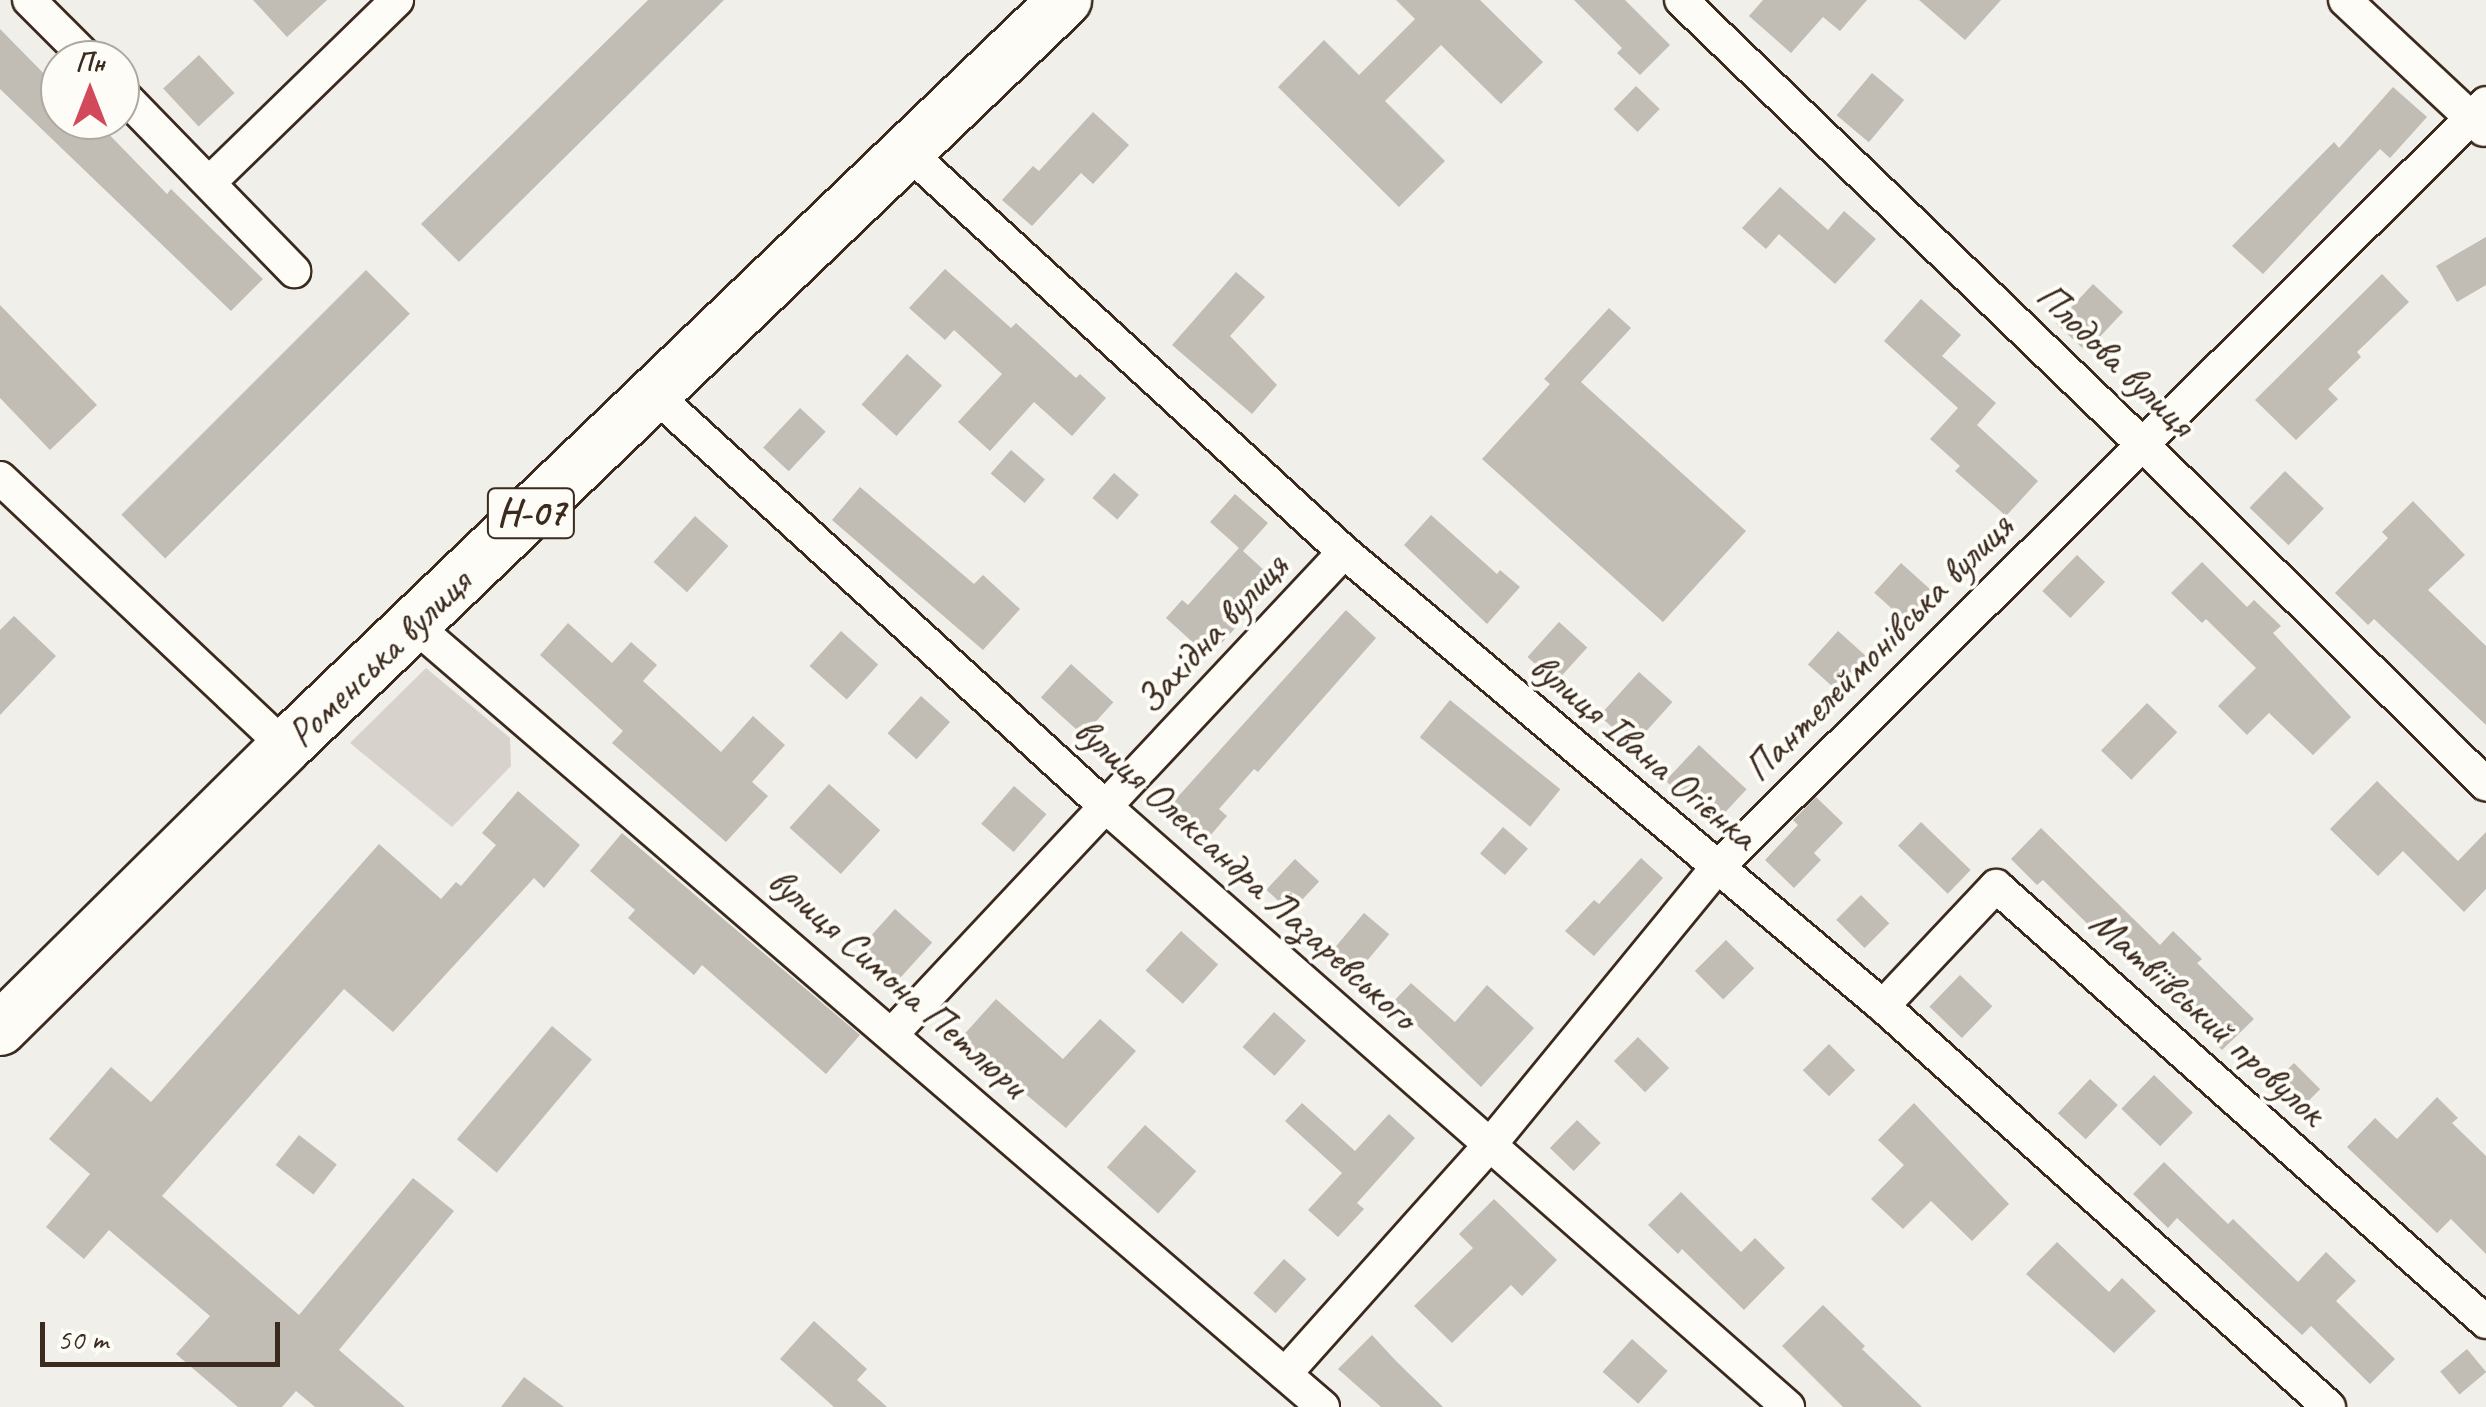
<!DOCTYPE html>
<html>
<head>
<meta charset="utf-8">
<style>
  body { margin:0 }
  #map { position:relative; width:2486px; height:1407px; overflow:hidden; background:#f1efea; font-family:Caveat,sans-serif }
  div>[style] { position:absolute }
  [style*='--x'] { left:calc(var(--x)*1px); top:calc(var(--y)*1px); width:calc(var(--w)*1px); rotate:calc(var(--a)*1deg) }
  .green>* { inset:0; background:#d7d2cc }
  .building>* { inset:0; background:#c1bcb4; transform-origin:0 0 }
  .roads { filter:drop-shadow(2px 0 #3b2a1e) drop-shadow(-2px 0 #3b2a1e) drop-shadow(0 2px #3b2a1e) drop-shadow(0 -2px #3b2a1e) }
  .street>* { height:32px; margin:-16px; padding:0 16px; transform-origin:16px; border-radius:16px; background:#fdfcf7 }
  .primary>* { height:52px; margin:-26px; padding:0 26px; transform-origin:26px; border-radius:26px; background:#fdfcf7 }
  span { translate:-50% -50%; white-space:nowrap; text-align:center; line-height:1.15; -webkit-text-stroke:8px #fdfcf7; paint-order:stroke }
  .shield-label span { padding:2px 8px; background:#fdfcf7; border:2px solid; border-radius:8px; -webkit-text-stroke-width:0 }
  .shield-label { font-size:38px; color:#3b2a1e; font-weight:700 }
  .street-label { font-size:40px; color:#3b2a1e }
  .north { position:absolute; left:40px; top:40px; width:100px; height:100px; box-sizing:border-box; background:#fdfcf7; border:2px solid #afa8a0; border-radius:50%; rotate:0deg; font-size:28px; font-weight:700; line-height:40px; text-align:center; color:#3b2a1e }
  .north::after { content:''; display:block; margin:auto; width:35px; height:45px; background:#d1495b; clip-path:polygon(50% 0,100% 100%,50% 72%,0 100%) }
  .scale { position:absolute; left:40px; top:1322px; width:240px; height:45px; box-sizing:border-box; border:5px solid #3b2a1e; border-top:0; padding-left:12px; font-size:30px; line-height:35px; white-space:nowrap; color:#3b2a1e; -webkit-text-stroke:8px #fdfcf7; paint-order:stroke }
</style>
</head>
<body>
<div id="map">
  <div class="green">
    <div style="clip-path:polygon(426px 668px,510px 738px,511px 766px,452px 827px,350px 743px)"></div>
  </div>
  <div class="building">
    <div style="clip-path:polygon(253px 0,327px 0,287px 37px)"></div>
    <div style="clip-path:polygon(648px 0,724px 0,459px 262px,421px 224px)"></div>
    <div style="clip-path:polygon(1396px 0,1480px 0,1543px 62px,1501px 104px,1441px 45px,1385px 101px,1445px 161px,1399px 207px,1278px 87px,1324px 40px,1359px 75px,1415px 19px)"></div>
    <div style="clip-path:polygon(1574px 0,1625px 0,1670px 45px,1640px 75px,1617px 53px,1622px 48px)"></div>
    <div style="clip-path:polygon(1763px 0,1867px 0,1840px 31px,1823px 17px,1791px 53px,1749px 16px)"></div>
    <div style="clip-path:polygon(1919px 0,2001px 0,1965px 40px)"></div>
    <div style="clip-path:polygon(0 29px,60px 90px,60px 120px,95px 120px,167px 194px,171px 189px,263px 279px,231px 311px,0 89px)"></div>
    <div style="left:199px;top:55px;width:52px;height:49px;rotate:47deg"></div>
    <div style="left:1872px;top:73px;width:42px;height:55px;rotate:40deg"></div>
    <div style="left:1636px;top:86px;width:33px;height:32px;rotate:44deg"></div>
    <div style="clip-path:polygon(2393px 87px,2427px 117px,2390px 158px,2380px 149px,2263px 274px,2232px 246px,2334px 142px,2339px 148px)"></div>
    <div style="clip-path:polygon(1093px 112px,1129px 145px,1093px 184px,1081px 173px,1032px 226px,1002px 200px,1033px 166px,1039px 171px)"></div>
    <div style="clip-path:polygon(1780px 187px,1828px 230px,1844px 211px,1876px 239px,1835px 284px,1779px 234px,1766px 249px,1742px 228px)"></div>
    <div style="clip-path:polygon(2486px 237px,2486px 285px,2457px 302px,2436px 266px)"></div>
    <div style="clip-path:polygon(945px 269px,1011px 328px,1016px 323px,1076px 378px,1080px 374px,1106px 398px,1072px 436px,1034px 402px,990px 451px,958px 422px,1002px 374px,954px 330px,945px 340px,909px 308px)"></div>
    <div style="left:366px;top:270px;width:62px;height:346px;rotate:45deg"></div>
    <div style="clip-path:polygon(1236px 272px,1265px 297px,1230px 336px,1277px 385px,1252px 414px,1172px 345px)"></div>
    <div style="clip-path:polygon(2382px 274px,2409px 302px,2357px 352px,2361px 357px,2328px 389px,2338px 399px,2296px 440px,2255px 400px)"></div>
    <div style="left:2093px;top:284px;width:41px;height:54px;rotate:43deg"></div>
    <div style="clip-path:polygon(1921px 299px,1961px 335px,1942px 356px,1996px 403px,1977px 425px,2038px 481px,2006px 516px,1955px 471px,1960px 466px,1930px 439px,1958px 408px,1884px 341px)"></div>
    <div style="clip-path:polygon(0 305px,97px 405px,50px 450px,0 398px)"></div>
    <div style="clip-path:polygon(1609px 308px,1631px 328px,1581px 382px,1746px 531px,1663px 622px,1482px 459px,1550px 384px,1544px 379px)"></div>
    <div style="left:907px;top:354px;width:47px;height:68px;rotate:42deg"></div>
    <div style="left:800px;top:408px;width:35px;height:54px;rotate:43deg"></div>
    <div style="left:1011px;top:450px;width:45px;height:31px;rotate:41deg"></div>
    <div style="left:2285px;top:471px;width:54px;height:51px;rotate:44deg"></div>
    <div style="left:1114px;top:473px;width:33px;height:33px;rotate:41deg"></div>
    <div style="clip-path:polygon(860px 487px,974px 584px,983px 575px,1020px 609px,983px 650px,832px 520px)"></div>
    <div style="clip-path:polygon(1235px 494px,1268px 523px,1243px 551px,1277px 582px,1209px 657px,1166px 618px,1182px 600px,1188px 605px,1239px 548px,1210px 522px)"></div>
    <div style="clip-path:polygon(2413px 501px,2465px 555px,2428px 590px,2486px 646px,2486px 725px,2374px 619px,2368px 625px,2335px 593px,2388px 538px,2382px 532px)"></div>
    <div style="clip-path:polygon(1431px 515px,1497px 574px,1500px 570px,1520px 587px,1487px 624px,1404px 545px)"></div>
    <div style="left:695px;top:516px;width:45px;height:62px;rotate:42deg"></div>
    <div style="left:2077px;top:555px;width:39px;height:50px;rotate:44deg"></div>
    <div style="clip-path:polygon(2202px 562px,2247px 607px,2254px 600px,2281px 626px,2273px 633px,2351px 717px,2313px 755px,2269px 713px,2247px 735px,2218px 706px,2256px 668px,2206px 619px,2202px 623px,2171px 593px)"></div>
    <div style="left:1901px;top:563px;width:47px;height:40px;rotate:42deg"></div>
    <div style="clip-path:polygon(1346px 610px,1376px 638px,1258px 772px,1254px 769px,1219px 809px,1227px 816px,1203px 844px,1166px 810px)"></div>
    <div style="clip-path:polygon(14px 616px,56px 656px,0 715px,0 630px)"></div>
    <div style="left:1559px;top:622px;width:38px;height:47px;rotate:42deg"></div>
    <div style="clip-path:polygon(568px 623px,612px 663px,631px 642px,657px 665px,643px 681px,721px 752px,753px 716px,785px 745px,752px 782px,768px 796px,726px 842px,612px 743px,623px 731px,540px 655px)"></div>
    <div style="left:841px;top:631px;width:50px;height:47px;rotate:42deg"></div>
    <div style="left:1838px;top:631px;width:48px;height:45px;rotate:42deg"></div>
    <div style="left:1071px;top:664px;width:57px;height:45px;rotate:42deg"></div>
    <div style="left:1639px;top:672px;width:45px;height:59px;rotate:42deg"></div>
    <div style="left:921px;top:696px;width:39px;height:50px;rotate:42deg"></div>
    <div style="left:1450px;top:700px;width:142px;height:48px;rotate:39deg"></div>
    <div style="left:2147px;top:703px;width:42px;height:66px;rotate:44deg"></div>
    <div style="left:1699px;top:745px;width:65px;height:49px;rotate:43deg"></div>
    <div style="clip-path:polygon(2377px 781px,2458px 861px,2486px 832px,2486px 889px,2464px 912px,2403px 851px,2378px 876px,2330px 829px)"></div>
    <div style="left:829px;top:784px;width:69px;height:59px;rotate:42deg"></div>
    <div style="left:1014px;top:786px;width:43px;height:50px;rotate:41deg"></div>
    <div style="clip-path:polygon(518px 791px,580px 845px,544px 888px,534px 878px,393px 1032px,344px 989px,162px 1196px,299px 1315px,413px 1178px,454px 1211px,339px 1350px,405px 1407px,315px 1407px,296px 1391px,282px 1407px,238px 1407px,176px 1354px,210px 1316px,109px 1230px,84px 1259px,46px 1227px,90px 1174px,49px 1139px,111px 1067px,151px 1102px,379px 844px,441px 899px,456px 882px,461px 886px,496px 845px,482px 833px)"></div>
    <div style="clip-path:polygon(1816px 797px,1843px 823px,1814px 853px,1821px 860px,1794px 888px,1765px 860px,1798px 825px,1793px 820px)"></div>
    <div style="left:1921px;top:822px;width:69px;height:33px;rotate:44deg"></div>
    <div style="left:1503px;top:827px;width:33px;height:35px;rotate:41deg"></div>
    <div style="clip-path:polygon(2041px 828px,2160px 945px,2173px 931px,2202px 959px,2197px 963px,2254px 1019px,2222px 1050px,2115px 942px,2111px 947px,2043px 880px,2037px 885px,2011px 859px)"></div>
    <div style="clip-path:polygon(622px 833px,860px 1035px,826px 1074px,702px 965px,694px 975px,628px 918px,635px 910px,590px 871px)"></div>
    <div style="clip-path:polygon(1641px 858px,1663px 878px,1594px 956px,1565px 931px,1594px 900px,1599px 904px)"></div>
    <div style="left:1295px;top:859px;width:33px;height:42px;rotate:43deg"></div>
    <div style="left:1861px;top:895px;width:40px;height:35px;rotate:45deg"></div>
    <div style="left:895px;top:909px;width:50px;height:52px;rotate:42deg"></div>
    <div style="left:1364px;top:913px;width:33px;height:52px;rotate:40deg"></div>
    <div style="left:1181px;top:931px;width:50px;height:53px;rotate:42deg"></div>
    <div style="left:1726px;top:940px;width:40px;height:44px;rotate:45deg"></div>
    <div style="left:1960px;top:975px;width:45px;height:44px;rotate:44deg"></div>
    <div style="clip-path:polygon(1411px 983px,1455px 1022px,1487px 985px,1534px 1028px,1481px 1087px,1393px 1002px)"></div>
    <div style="clip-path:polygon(996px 999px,1063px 1059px,1100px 1019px,1136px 1051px,1066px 1128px,960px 1039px)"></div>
    <div style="left:1274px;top:1012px;width:43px;height:47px;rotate:42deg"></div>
    <div style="left:552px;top:1026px;width:52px;height:148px;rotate:40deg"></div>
    <div style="left:1638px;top:1037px;width:44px;height:34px;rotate:45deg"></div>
    <div style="left:1829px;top:1044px;width:37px;height:37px;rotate:45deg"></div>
    <div style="left:2294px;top:1063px;width:37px;height:34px;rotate:45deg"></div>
    <div style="left:2154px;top:1075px;width:54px;height:47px;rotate:44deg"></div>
    <div style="left:2090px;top:1079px;width:38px;height:47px;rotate:43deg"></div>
    <div style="clip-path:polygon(2437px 1097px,2458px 1118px,2452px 1123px,2486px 1156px,2486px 1254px,2451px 1219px,2437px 1233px,2347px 1147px,2375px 1118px,2397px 1139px)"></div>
    <div style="clip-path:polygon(1302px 1103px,1355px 1151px,1389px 1114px,1415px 1138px,1357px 1203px,1364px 1209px,1338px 1237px,1308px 1210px,1342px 1173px,1285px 1121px)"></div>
    <div style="clip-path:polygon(1914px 1103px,2009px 1204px,1972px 1241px,1931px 1201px,1903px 1229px,1871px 1199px,1904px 1165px,1878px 1140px)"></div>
    <div style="left:1577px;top:1120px;width:33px;height:39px;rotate:44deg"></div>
    <div style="left:1145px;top:1125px;width:69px;height:57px;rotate:42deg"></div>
    <div style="left:299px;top:1135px;width:48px;height:38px;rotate:38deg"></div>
    <div style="clip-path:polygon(2164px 1162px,2228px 1224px,2233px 1219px,2298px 1282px,2326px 1252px,2356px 1281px,2336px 1301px,2395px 1359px,2370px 1384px,2311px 1326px,2302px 1335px,2177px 1218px,2168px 1228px,2133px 1194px)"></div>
    <div style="clip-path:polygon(1681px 1192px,1741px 1252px,1755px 1238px,1785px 1268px,1744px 1310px,1682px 1249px,1678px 1254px,1648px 1225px)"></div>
    <div style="clip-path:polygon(1494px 1199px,1557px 1260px,1522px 1296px,1511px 1285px,1452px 1343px,1414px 1306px,1473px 1248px,1459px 1234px)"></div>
    <div style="clip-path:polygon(2057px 1242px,2109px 1292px,2122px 1278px,2156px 1311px,2114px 1353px,2026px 1274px)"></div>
    <div style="left:1284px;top:1259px;width:30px;height:46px;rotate:42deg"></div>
    <div style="clip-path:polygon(1823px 1305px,1865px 1346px,1862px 1349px,1922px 1407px,1843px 1407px,1782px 1346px)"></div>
    <div style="clip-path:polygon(814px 1321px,867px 1369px,857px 1380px,887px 1407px,834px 1407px,780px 1359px)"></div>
    <div style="clip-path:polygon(1372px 1335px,1396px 1361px,1443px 1407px,1381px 1407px,1338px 1369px)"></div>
    <div style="left:1632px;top:1339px;width:48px;height:44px;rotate:42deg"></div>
    <div style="left:2467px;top:1349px;width:30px;height:35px;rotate:50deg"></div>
    <div style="clip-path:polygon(524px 1377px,564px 1407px,501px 1407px)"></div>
  </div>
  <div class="roads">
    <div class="street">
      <div style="--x:29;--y:0;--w:85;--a:45"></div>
      <div style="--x:1681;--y:0;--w:640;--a:43.92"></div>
      <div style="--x:2142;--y:444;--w:484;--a:44.7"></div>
      <div style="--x:2345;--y:0;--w:190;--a:43.1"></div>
      <div style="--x:120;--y:92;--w:250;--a:45.8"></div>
      <div style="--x:909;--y:153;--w:590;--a:42.53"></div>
      <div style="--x:1344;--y:552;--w:705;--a:40.11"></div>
      <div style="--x:1883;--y:1006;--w:600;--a:41.96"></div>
      <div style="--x:210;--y:182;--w:261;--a:-44.2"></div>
      <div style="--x:654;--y:394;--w:614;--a:42.42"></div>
      <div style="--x:1107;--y:808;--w:907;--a:41.33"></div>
      <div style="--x:0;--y:478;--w:392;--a:43.3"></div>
      <div style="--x:414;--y:625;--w:1199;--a:40.7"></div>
      <div style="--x:1883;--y:1006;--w:165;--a:-46.7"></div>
      <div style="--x:1996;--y:886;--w:656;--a:41.66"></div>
      <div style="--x:893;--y:1033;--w:659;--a:-46.84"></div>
      <div style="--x:1285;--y:1374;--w:306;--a:-48.2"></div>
      <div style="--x:1489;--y:1146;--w:358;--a:-50.7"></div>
      <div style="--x:1716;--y:869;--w:1086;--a:-44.85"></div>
    </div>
    <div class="primary">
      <div style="--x:0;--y:1029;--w:401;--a:-44.7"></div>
      <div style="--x:285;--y:747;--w:1080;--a:-43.76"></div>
    </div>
  </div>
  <div class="shield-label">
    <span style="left:531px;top:513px">Н-07</span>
  </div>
  <div class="street-label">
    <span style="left:2116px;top:359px;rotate:44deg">Плодова вулиця</span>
    <span style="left:1211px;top:633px;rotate:-47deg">Західна вулиця</span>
    <span style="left:1878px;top:647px;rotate:-45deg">Пантелеймонівська вулиця</span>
    <span style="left:379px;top:658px;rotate:-44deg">Роменська вулиця</span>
    <span style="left:1644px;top:751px;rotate:40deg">вулиця Івана Огієнка</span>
    <span style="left:1246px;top:873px;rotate:42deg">вулиця Олександра Лазаревського</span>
    <span style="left:898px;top:982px;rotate:41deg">вулиця Симона Петлюри</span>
    <span style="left:2208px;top:1017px;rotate:42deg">Матвіївський провулок</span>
  </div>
  <div class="north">Пн</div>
  <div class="scale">50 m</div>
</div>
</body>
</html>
